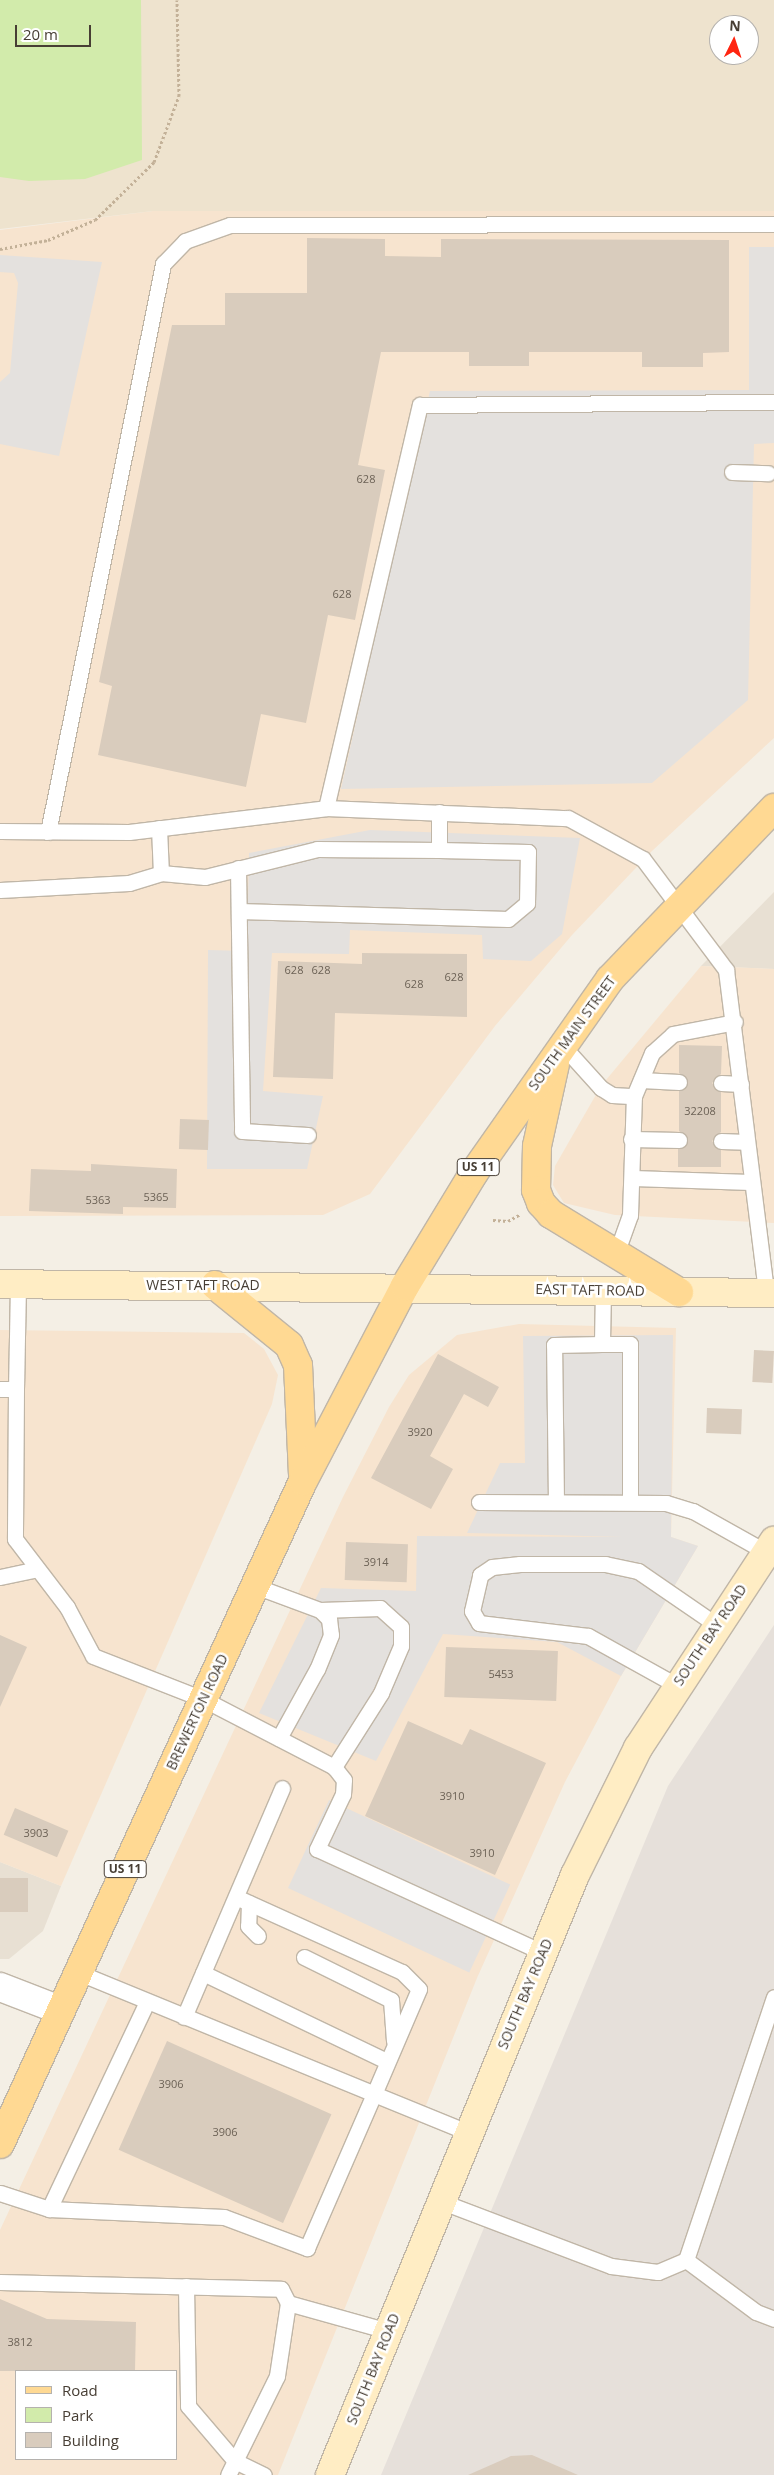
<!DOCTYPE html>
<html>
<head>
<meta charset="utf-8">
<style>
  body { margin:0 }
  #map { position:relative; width:774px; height:2475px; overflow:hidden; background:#f4efe5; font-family:"Open Sans",sans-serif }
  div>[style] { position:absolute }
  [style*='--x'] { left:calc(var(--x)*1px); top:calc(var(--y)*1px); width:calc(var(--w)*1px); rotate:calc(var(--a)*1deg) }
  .residential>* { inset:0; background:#e8e0d3 }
  .commercial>* { inset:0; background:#f7e4cf }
  .industrial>* { inset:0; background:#e6e0da }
  .education>* { inset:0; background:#eee3ce }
  .green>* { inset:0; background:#d2ebab }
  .parking>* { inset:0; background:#e4e1de; transform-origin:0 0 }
  .building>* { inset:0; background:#d9ccbd; transform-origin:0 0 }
  .path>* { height:3px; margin-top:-1.5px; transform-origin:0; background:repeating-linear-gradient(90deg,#c3b198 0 2.5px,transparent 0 5px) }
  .roads { filter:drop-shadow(1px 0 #c0b6a7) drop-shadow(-1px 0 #c0b6a7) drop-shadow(0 1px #c0b6a7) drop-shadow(0 -1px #c0b6a7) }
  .lane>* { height:15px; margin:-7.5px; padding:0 7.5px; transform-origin:7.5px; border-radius:7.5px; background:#fff }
  .street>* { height:28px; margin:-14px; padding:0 14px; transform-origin:14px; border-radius:14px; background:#fff }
  .secondary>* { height:28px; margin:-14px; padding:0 14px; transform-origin:14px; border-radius:14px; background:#ffedc4 }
  .primary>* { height:28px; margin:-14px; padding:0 14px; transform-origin:14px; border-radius:14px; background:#ffd993 }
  span { translate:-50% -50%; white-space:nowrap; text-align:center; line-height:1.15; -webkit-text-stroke:5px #fff; paint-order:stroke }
  .number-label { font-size:11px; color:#6c6256 }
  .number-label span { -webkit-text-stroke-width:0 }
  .shield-label span { padding:1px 4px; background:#fff; border:1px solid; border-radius:4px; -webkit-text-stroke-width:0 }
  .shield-label { font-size:12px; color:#473e34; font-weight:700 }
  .street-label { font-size:14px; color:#473e34 }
  .legend { position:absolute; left:15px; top:2370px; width:162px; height:90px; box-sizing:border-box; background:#fff; border:1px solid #b5b2ae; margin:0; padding:6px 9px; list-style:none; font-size:15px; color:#473e34 }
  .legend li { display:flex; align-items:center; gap:10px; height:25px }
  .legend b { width:25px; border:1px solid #b5b2ae }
  .north { position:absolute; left:709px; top:15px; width:50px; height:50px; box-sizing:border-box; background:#fff; border:1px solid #b5b2ae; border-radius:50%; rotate:4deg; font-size:14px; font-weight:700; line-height:20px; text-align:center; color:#473e34 }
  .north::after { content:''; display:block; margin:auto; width:18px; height:22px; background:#ff2511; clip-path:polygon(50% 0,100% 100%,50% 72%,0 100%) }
  .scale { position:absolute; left:15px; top:25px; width:76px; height:22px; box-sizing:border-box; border:2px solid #473e34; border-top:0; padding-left:6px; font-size:15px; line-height:18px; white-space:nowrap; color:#473e34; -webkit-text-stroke:4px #fff; paint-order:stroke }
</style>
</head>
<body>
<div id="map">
  <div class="residential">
    <div style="clip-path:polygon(774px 892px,774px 969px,701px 966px)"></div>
    <div style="clip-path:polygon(0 1862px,61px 1886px,43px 1931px,9px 1959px,0 1959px)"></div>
  </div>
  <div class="commercial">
    <div style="clip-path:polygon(774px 206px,774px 738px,652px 851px,572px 935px,495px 1026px,370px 1194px,323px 1215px,0 1216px,0 230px,153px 211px)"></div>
    <div style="clip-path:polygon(701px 966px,774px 969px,774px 1223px,615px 1215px,564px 1203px,553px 1185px,555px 1166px,601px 1086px)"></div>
    <div style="clip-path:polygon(evenodd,519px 1324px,676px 1328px,671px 1537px,698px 1546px,621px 1676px,565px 1782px,477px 1978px,278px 2475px,0 2475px,0 2230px,343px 1497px,389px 1407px,409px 1375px,457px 1335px,519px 1324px,16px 2371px,176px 2371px,176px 2459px,16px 2459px,16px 2371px)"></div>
    <div style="clip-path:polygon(0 1330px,244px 1333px,264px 1349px,278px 1375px,272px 1404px,61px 1886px,0 1862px)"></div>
  </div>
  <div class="industrial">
    <div style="clip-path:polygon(774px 1625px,774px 2475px,381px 2475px,668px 1786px)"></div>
  </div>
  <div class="education">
    <div style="clip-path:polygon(evenodd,0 0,774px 0,774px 211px,153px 211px,0 229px,0 0,719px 25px,749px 25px,749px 55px,719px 55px,719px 25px)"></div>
  </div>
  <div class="green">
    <div style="clip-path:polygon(0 0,141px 0,142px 160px,85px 179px,29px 181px,0 177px)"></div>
  </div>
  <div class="parking">
    <div style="clip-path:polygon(749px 247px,774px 247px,774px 443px,754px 444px,748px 700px,652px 783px,341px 789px,430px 391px,749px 390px)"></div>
    <div style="clip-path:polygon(0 255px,102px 262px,59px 456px,0 444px,0 382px,10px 373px,18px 283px,14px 273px,0 272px)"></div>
    <div style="clip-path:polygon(370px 830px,580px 838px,562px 934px,531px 961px,483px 959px,482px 935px,350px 930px,349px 954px,272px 953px,263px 1091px,323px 1096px,307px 1169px,207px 1169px,208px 950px,247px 951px,249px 853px)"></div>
    <div style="clip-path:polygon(673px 1335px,671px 1537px,698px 1546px,621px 1676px,557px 1642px,443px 1634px,376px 1761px,259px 1713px,321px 1588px,416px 1591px,417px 1536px,623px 1537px,467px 1533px,500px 1463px,525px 1463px,523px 1336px)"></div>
    <div style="left:329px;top:1800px;width:200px;height:97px;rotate:25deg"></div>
  </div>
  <div class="building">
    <div style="clip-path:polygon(307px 238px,385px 239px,385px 256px,441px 257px,441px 239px,729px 240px,729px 352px,703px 353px,703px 367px,642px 367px,642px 352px,529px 352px,529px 366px,469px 366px,469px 352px,381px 352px,358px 465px,385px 470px,355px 620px,328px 615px,306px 723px,261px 714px,246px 787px,98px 755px,112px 686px,99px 682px,172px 325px,225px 325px,225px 293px,307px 293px)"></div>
    <div style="clip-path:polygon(362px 953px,467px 954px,467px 1017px,335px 1013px,333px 1079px,273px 1077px,278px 961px,362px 964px)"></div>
    <div style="clip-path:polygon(679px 1045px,722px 1046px,721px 1074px,712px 1083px,721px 1092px,721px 1132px,712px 1141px,721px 1150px,721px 1167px,678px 1167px,678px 1149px,688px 1140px,679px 1131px,679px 1091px,688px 1082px,679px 1073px)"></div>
    <div style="left:180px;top:1119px;width:29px;height:30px;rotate:2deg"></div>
    <div style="clip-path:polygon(91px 1164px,177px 1169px,176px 1208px,123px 1207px,123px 1214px,29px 1211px,31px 1169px,91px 1171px)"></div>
    <div style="left:754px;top:1350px;width:20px;height:32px;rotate:3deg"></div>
    <div style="clip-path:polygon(438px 1354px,499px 1387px,488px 1407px,464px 1394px,430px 1456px,453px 1469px,431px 1509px,371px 1478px)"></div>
    <div style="left:707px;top:1408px;width:35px;height:25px;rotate:2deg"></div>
    <div style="left:346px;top:1542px;width:62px;height:38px;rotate:2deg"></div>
    <div style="clip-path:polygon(0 1635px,27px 1647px,0 1707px)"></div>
    <div style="left:446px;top:1647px;width:112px;height:50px;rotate:2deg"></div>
    <div style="clip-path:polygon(408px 1721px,462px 1745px,470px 1729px,546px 1763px,495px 1875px,365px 1816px)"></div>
    <div style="left:15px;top:1808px;width:58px;height:29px;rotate:23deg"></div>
    <div style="left:0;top:1878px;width:28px;height:34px"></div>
    <div style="left:167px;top:2041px;width:180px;height:119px;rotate:24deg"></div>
    <div style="clip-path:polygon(0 2299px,47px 2319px,136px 2322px,135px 2371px,0 2371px)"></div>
    <div style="clip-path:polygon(532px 2455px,578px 2475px,468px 2475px,511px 2456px)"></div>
  </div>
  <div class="path">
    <div style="--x:0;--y:249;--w:49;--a:-10.6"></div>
    <div style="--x:48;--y:240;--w:51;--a:-23.1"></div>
    <div style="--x:95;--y:220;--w:83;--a:-44.5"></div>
    <div style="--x:154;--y:162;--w:71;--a:-69.3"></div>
    <div style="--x:179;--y:96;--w:96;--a:-91.2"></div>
    <div style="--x:493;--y:1220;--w:15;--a:4"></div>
    <div style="--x:508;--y:1221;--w:13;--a:-29"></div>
  </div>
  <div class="roads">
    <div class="lane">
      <div style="--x:732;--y:472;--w:36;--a:2"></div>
      <div style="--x:326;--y:808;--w:414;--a:-76.9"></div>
      <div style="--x:420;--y:405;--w:354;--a:-0.5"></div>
      <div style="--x:159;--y:828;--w:45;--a:87.5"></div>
      <div style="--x:161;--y:873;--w:44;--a:5.2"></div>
      <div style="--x:205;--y:877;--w:115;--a:-14"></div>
      <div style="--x:317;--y:849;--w:122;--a:0.5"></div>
      <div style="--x:439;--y:850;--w:38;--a:-90"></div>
      <div style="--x:0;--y:831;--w:129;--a:0.4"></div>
      <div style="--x:129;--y:832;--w:198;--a:-6.9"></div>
      <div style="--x:326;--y:808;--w:242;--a:2.4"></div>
      <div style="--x:568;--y:818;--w:85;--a:28.7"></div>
      <div style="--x:643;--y:859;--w:139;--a:53.2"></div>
      <div style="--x:726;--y:970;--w:325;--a:82.9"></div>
      <div style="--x:48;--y:832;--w:580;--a:-78.55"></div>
      <div style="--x:163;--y:264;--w:32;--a:-46"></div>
      <div style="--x:185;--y:241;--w:48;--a:-19.6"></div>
      <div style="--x:230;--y:225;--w:544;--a:-0.11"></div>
      <div style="--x:238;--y:868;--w:263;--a:89.1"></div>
      <div style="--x:242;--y:1131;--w:66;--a:3.5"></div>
      <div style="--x:0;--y:890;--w:129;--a:-3.1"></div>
      <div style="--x:129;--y:883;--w:34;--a:-17"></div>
      <div style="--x:239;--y:911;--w:269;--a:1.7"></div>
      <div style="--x:508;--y:919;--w:25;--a:-40"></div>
      <div style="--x:527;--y:903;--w:51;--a:-88.9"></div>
      <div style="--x:528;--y:852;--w:89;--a:-178.7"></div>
      <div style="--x:563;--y:1046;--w:57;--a:47.9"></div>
      <div style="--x:601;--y:1088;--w:13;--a:32"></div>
      <div style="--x:612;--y:1095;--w:22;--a:3"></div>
      <div style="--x:641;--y:1080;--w:38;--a:3"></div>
      <div style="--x:721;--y:1083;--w:20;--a:3"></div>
      <div style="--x:631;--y:1139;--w:48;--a:1.2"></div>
      <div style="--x:721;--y:1141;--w:25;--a:2"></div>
      <div style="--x:633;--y:1178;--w:117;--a:2"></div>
      <div style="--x:616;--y:1254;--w:41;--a:-70.3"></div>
      <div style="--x:630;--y:1215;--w:119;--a:-88.1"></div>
      <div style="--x:634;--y:1096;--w:47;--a:-67.3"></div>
      <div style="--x:652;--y:1053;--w:28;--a:-42"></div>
      <div style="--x:673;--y:1034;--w:63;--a:-11"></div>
      <div style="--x:603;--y:1290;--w:54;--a:91.1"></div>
      <div style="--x:602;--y:1344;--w:28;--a:0"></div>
      <div style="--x:630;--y:1344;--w:158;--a:90"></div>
      <div style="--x:0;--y:1389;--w:16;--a:0"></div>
      <div style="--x:16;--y:1389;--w:150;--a:90.4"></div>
      <div style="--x:15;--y:1539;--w:86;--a:52.6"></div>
      <div style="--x:67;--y:1607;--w:55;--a:62"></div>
      <div style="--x:93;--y:1656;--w:118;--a:21.4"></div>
      <div style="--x:203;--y:1699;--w:148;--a:27.4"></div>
      <div style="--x:334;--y:1767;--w:16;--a:52"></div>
      <div style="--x:344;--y:1780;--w:14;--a:94"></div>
      <div style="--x:343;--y:1794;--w:61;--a:115.3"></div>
      <div style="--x:317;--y:1849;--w:247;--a:24.6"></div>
      <div style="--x:16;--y:1389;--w:105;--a:-88.9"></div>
      <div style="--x:479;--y:1502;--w:187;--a:0.3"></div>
      <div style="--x:666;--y:1503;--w:28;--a:17"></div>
      <div style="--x:693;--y:1511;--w:84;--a:29.3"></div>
      <div style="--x:556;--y:1502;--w:157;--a:-90.7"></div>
      <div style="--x:554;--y:1345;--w:48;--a:-1.2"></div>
      <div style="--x:0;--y:1577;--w:38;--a:-12"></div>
      <div style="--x:255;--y:1586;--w:69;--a:20.3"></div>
      <div style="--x:320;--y:1610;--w:13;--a:45"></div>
      <div style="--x:329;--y:1619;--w:16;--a:83"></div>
      <div style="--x:331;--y:1635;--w:37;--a:112"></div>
      <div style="--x:317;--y:1669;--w:79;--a:118.8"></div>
      <div style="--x:320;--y:1610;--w:60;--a:-1.9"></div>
      <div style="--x:380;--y:1608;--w:28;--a:42"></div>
      <div style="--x:401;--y:1627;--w:19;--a:90"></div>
      <div style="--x:401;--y:1646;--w:51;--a:113.1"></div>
      <div style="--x:381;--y:1693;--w:88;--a:122.4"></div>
      <div style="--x:676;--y:1685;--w:101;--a:-150.9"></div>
      <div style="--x:588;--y:1636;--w:110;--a:-173.2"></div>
      <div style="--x:479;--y:1623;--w:14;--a:-120"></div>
      <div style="--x:472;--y:1611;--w:37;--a:-77"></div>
      <div style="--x:480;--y:1575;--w:14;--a:-34"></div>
      <div style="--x:492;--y:1567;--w:28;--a:-6"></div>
      <div style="--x:520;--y:1564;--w:85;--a:0"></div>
      <div style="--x:605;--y:1564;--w:34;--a:12"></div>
      <div style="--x:638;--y:1571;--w:93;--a:34.5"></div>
      <div style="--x:249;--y:1903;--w:23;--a:92"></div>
      <div style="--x:248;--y:1926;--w:14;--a:45"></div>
      <div style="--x:304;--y:1957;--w:97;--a:26.3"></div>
      <div style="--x:391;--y:2000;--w:41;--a:85.8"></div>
      <div style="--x:77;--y:1972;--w:321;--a:22.3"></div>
      <div style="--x:374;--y:2094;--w:114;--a:-66.8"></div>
      <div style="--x:419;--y:1989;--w:24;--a:-135"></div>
      <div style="--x:402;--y:1972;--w:182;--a:-155.7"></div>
      <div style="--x:203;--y:1973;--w:204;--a:25.6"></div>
      <div style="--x:184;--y:2017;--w:249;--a:-66.8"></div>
      <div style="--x:0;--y:2193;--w:52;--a:18.1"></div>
      <div style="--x:49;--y:2209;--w:175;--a:2.6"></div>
      <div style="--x:224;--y:2217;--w:89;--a:20.5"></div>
      <div style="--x:307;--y:2248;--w:168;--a:-66.5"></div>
      <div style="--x:374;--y:2094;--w:100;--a:22.2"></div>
      <div style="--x:440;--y:2201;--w:183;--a:20.8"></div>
      <div style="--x:611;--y:2266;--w:47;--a:7.3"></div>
      <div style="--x:658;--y:2272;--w:30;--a:-23"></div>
      <div style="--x:686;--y:2260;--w:277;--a:-71.5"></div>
      <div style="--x:49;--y:2209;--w:229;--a:-64.7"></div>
      <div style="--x:686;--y:2260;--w:87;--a:36.6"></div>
      <div style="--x:756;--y:2312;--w:19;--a:21"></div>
      <div style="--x:0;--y:2282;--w:281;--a:1.4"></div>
      <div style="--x:281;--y:2289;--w:16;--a:63"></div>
      <div style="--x:288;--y:2303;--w:74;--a:98.6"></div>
      <div style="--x:277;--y:2376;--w:110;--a:116.3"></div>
      <div style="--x:186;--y:2286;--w:120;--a:89"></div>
      <div style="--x:188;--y:2406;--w:72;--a:49.5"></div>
      <div style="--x:235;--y:2461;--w:32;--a:26"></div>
      <div style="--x:288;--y:2303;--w:104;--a:15.6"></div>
    </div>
    <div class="street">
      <div style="--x:0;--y:1987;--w:64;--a:21"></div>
    </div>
    <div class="secondary">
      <div style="--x:0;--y:1284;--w:774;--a:0.67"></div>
      <div style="--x:330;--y:2475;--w:648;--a:-67.79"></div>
      <div style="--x:575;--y:1875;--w:142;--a:-63.6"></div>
      <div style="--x:638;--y:1748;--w:248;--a:-56.7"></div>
    </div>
    <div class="primary">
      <div style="--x:555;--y:1064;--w:84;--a:102.4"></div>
      <div style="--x:537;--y:1146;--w:44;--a:91.3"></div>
      <div style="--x:536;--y:1190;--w:14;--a:69"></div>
      <div style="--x:541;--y:1203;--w:15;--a:48"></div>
      <div style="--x:551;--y:1214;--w:150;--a:31.4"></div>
      <div style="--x:215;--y:1285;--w:95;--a:39"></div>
      <div style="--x:289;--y:1345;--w:22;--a:66"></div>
      <div style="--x:298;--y:1365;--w:109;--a:87.4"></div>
      <div style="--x:0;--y:2144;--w:729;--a:-65.44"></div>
      <div style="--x:303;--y:1481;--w:220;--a:-62.4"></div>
      <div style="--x:405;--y:1286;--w:131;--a:-58.7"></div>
      <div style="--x:473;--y:1174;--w:238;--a:-54.9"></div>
      <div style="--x:610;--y:979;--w:237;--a:-46.2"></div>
    </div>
  </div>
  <div class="number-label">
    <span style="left:366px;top:479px">628</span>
    <span style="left:342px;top:594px">628</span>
    <span style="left:294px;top:970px">628</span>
    <span style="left:321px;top:970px">628</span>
    <span style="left:454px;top:977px">628</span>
    <span style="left:414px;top:984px">628</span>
    <span style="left:700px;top:1111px">32208</span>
    <span style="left:156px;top:1197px">5365</span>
    <span style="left:98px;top:1200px">5363</span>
    <span style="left:420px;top:1432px">3920</span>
    <span style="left:376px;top:1562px">3914</span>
    <span style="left:501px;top:1674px">5453</span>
    <span style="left:452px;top:1796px">3910</span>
    <span style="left:36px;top:1833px">3903</span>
    <span style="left:482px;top:1853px">3910</span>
    <span style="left:171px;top:2084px">3906</span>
    <span style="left:225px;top:2132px">3906</span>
    <span style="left:20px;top:2342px">3812</span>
  </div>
  <div class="shield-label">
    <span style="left:478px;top:1167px">US 11</span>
    <span style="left:125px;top:1869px">US 11</span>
  </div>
  <div class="street-label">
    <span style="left:572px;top:1033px;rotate:-54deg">SOUTH MAIN STREET</span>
    <span style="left:203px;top:1285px">WEST TAFT ROAD</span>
    <span style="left:590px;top:1290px;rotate:1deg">EAST TAFT ROAD</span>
    <span style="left:710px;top:1635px;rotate:-56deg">SOUTH BAY ROAD</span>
    <span style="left:197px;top:1712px;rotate:-65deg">BREWERTON ROAD</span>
    <span style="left:525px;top:1994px;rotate:-67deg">SOUTH BAY ROAD</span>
    <span style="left:373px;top:2369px;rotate:-68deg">SOUTH BAY ROAD</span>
  </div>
  <ul class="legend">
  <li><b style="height:6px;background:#ffd993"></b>Road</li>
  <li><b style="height:14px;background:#d2ebab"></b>Park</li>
  <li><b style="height:14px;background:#d9ccbd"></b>Building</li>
  </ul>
  <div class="north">N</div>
  <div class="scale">20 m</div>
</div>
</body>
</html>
